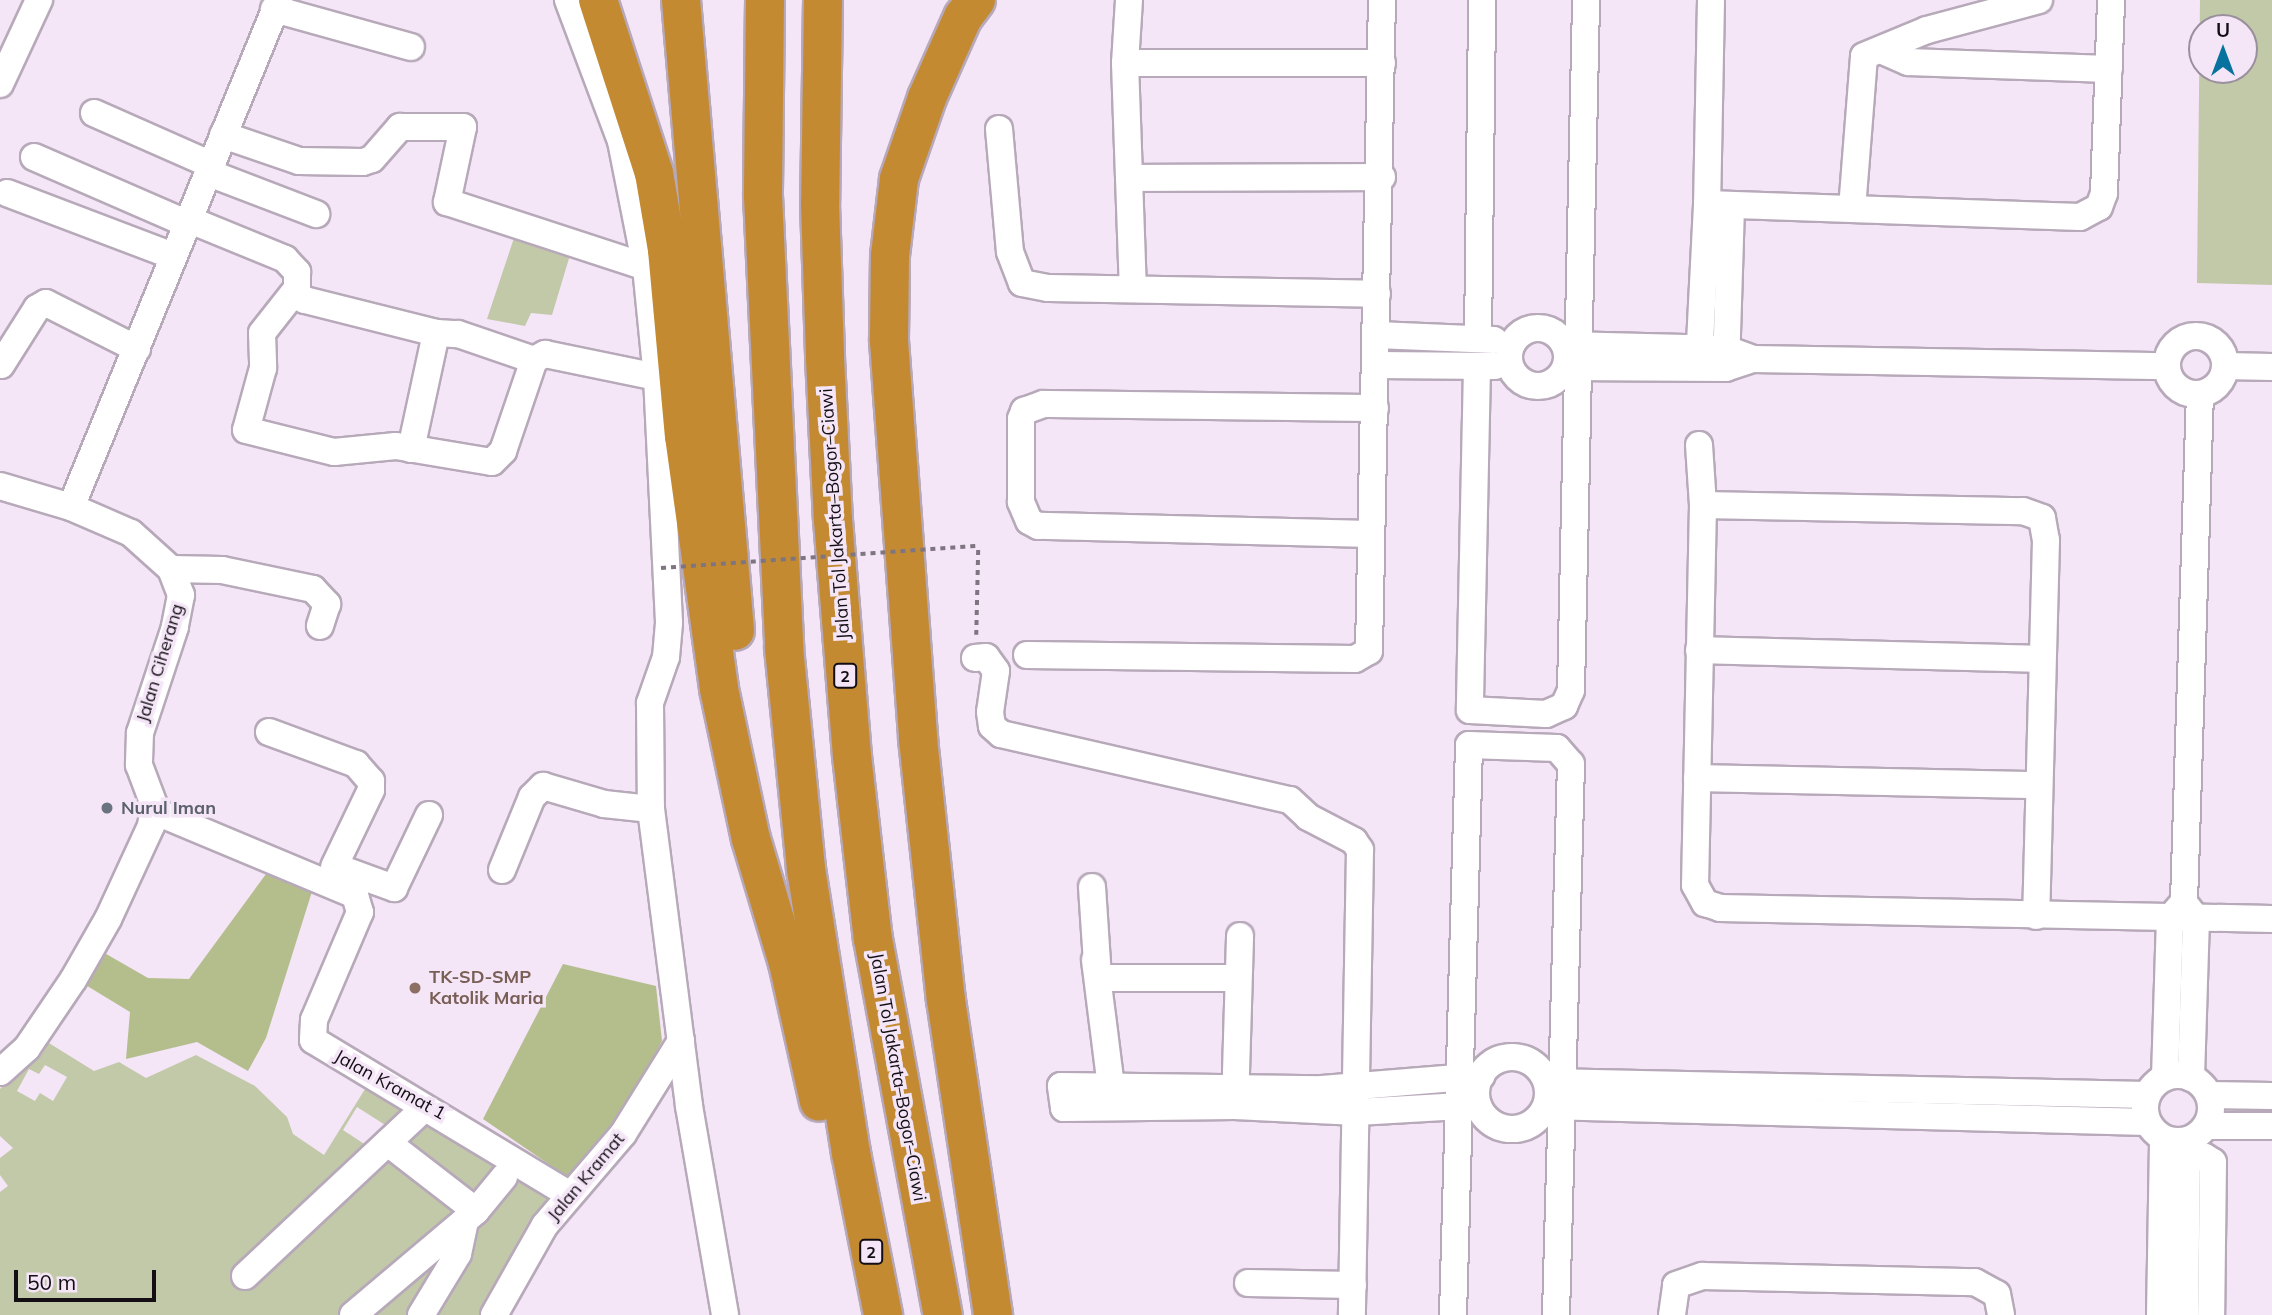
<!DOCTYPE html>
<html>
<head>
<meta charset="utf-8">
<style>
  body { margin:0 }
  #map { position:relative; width:2272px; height:1315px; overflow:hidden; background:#f4e5f7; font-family:Mulish,sans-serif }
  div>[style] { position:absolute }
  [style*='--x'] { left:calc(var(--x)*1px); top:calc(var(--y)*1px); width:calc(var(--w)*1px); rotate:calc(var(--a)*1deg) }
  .green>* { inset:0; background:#c2c9a9 }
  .forest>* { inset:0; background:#b4be8d }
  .path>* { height:3.5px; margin-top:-1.75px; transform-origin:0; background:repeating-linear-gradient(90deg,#7e7580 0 5px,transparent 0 10px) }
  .roads { filter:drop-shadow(2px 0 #b7a9b9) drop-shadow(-2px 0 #b7a9b9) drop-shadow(0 2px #b7a9b9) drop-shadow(0 -2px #b7a9b9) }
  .minor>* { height:26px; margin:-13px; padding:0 13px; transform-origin:13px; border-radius:13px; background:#fff }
  .minor>.ring { margin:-13px; padding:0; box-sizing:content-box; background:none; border:26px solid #fff; border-radius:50% }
  .highway>* { height:38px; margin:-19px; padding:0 19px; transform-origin:19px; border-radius:19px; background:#c48a31 }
  .path-bridge>* { height:3.5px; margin-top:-1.75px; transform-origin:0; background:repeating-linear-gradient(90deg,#7e7580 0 5px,transparent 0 10px) }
  .dots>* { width:19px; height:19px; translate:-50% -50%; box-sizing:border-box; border:4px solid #f4e5f7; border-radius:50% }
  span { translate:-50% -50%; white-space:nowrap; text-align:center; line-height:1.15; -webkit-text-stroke:7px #f4e5f7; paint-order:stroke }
  .shield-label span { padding:2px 5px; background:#f4e5f7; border:2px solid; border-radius:5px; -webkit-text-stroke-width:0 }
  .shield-label { font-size:16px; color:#130e14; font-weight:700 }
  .street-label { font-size:18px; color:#130e14 }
  .worship-label { font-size:18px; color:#5b616d; font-weight:700 }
  .left { translate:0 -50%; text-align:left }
  .education-label { font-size:18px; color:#785e54; font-weight:700 }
  .north { position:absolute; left:2188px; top:14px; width:70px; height:70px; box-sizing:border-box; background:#f4e5f7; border:2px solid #9a8f9c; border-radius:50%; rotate:0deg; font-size:19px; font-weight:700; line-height:28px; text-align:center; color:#130e14 }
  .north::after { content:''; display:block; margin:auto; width:24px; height:32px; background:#08729e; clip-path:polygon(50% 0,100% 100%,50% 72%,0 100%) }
  .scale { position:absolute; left:14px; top:1270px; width:142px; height:32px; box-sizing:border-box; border:4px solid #130e14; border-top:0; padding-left:9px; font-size:21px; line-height:24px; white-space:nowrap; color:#130e14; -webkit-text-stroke:5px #f4e5f7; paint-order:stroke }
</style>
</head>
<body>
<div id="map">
  <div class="green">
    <div style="clip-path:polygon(evenodd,2200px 0,2272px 0,2272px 285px,2197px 283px,2200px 0,2244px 28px,2244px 70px,2202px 70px,2202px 28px,2244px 28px)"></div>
    <div style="clip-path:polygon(518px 226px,573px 245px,552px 315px,531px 313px,525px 326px,487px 319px)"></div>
    <div style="clip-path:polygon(evenodd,44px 1040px,94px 1071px,119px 1062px,146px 1078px,196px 1055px,255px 1086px,287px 1117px,293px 1134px,324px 1155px,370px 1081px,549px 1197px,487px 1315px,0 1315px,0 1192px,8px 1186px,0 1175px,0 1158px,13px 1148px,0 1136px,0 1089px,44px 1040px,45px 1065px,67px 1077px,53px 1101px,40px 1093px,35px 1101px,17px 1091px,29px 1069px,39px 1074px,45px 1065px,44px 1040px,357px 1107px,390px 1128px,375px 1151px,343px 1130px,357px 1107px)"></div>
  </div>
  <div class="forest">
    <div style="clip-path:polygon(266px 874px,315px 882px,266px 1038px,248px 1071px,197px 1042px,126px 1059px,130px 1012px,84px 984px,101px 951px,148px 978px,189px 979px)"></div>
    <div style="clip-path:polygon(563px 964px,656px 986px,662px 1041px,623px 1114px,572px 1180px,483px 1119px)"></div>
  </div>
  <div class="path">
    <div style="--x:976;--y:635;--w:89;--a:-88.7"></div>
  </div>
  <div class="roads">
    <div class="minor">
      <div style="--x:568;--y:0;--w:151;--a:69.4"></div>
      <div style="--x:621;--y:141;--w:128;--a:78.8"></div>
      <div style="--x:646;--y:267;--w:111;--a:84.3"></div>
      <div style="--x:657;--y:377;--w:246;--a:87.2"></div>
      <div style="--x:669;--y:623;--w:34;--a:95"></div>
      <div style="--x:666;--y:657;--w:49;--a:109.2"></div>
      <div style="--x:650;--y:703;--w:106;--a:89.5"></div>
      <div style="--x:651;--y:809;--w:299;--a:82.7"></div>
      <div style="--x:689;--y:1106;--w:212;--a:80.2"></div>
      <div style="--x:1129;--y:0;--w:63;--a:93.6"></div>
      <div style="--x:1125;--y:63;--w:225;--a:88"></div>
      <div style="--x:1711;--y:0;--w:204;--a:91.1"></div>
      <div style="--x:1707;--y:204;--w:373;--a:2"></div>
      <div style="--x:2080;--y:217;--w:21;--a:-28"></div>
      <div style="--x:2099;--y:207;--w:15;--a:-70"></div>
      <div style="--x:2104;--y:193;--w:193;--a:-87.9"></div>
      <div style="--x:274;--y:9;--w:142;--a:15.5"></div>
      <div style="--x:1881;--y:50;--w:30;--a:24"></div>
      <div style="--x:1908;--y:62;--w:201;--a:2"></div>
      <div style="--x:1125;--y:63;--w:257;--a:0"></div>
      <div style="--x:0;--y:84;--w:93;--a:-65.1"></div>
      <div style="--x:94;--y:113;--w:129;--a:23.8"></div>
      <div style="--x:999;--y:129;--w:123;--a:84.9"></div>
      <div style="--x:1010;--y:252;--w:33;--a:69"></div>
      <div style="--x:1022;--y:283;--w:26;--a:11"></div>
      <div style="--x:1048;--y:288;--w:329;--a:1"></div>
      <div style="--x:223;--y:135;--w:80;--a:18.9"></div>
      <div style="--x:299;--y:161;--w:64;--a:0.9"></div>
      <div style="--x:363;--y:162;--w:9;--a:-18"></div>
      <div style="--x:372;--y:159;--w:43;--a:-48.8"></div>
      <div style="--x:400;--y:127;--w:63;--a:0"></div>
      <div style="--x:463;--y:127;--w:77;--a:102"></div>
      <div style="--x:447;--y:202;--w:209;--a:18.1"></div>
      <div style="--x:34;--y:157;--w:168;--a:23.5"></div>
      <div style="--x:209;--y:173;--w:115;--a:21"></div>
      <div style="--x:1129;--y:178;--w:253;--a:-0.2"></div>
      <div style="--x:7;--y:193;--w:178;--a:20.8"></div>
      <div style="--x:1852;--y:209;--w:153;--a:-85.5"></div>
      <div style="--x:1864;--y:56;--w:68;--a:-22.4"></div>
      <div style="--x:1927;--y:30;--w:116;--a:-15"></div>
      <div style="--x:190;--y:220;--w:103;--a:22.3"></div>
      <div style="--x:285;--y:259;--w:18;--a:47"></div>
      <div style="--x:297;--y:272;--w:24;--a:90"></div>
      <div style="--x:297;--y:296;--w:9;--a:27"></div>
      <div style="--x:305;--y:300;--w:135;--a:14.1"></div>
      <div style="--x:436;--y:333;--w:22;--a:3"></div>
      <div style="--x:458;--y:334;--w:80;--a:18.9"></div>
      <div style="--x:295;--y:291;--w:53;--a:128.2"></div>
      <div style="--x:262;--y:333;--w:35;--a:88"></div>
      <div style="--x:263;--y:368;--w:64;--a:105.3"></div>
      <div style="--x:246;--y:430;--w:91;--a:14"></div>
      <div style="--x:334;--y:452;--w:62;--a:-5.5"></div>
      <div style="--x:396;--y:446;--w:97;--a:9.5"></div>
      <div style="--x:492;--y:462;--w:16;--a:-45"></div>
      <div style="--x:503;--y:451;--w:96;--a:-71.2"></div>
      <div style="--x:534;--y:360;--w:13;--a:-29"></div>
      <div style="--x:545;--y:354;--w:114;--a:11.6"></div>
      <div class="ring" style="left:1509px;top:328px;width:32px;height:32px"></div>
      <div style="--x:1377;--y:335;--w:117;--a:2.4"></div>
      <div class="ring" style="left:2167px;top:336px;width:32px;height:32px"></div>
      <div style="--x:1478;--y:339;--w:339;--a:-89.3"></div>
      <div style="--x:1565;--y:345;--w:161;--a:1.4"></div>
      <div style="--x:1726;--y:349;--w:29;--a:20"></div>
      <div style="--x:1753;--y:359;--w:28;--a:162"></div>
      <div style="--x:1726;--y:368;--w:160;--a:-179.6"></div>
      <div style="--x:1753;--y:359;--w:414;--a:1"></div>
      <div style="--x:1699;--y:363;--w:159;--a:-87.1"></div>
      <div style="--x:1;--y:365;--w:67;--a:-57.7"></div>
      <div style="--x:37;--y:308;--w:10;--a:-29"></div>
      <div style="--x:46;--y:303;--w:102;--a:26.8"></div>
      <div style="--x:1376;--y:365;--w:119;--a:0.5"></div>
      <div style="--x:1726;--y:366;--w:161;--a:-88.2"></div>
      <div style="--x:2225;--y:366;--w:47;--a:1.2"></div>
      <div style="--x:1477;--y:367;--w:343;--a:91.2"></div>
      <div style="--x:1470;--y:710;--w:76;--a:3"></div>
      <div style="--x:1546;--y:714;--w:20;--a:-24"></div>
      <div style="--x:1564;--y:706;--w:17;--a:-66"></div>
      <div style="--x:1571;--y:690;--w:690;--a:-88.75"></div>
      <div style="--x:1699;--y:445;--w:60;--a:86.2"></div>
      <div style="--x:1703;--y:505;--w:380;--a:91.2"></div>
      <div style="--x:1695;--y:885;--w:21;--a:61"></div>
      <div style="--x:1705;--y:903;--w:16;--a:18"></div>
      <div style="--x:1720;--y:908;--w:552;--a:1.14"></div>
      <div style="--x:411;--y:449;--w:119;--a:-77.8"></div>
      <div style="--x:0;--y:486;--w:74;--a:16.5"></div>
      <div style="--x:71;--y:507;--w:65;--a:23.4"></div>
      <div style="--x:131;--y:533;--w:54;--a:42"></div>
      <div style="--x:171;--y:569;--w:28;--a:69"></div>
      <div style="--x:181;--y:595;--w:33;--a:101"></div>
      <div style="--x:175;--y:627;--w:112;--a:108.3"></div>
      <div style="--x:140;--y:733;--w:32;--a:92"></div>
      <div style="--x:139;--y:765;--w:43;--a:69.4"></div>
      <div style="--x:154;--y:805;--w:21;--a:98"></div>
      <div style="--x:151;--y:826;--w:102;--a:114.8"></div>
      <div style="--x:108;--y:919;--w:70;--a:119.8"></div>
      <div style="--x:73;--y:980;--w:82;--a:124.1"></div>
      <div style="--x:27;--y:1048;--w:36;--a:138"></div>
      <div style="--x:1703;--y:505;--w:320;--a:1.1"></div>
      <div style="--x:2023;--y:511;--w:20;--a:20"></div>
      <div style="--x:2042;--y:518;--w:22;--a:80"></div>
      <div style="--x:2046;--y:540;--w:376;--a:91.5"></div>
      <div style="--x:71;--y:507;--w:548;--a:-67.69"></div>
      <div style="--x:1371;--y:534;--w:333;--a:-178.6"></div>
      <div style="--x:1038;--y:526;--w:10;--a:-151"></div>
      <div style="--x:1029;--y:521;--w:21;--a:-113"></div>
      <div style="--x:1021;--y:502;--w:83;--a:-90"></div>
      <div style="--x:1021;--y:419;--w:9;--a:-69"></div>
      <div style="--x:1024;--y:411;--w:20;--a:-20"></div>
      <div style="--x:1043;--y:404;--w:332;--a:0.7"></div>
      <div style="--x:171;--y:569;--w:51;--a:1.1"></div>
      <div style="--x:222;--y:570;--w:93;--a:11.8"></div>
      <div style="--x:313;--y:589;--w:21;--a:47"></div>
      <div style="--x:327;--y:604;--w:23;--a:108"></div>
      <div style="--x:1699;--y:650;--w:343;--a:1.5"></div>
      <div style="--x:1027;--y:655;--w:328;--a:0.7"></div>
      <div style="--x:1355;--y:659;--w:16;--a:-30"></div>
      <div style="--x:1369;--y:651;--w:651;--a:-88.86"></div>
      <div style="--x:975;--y:658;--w:11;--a:-5"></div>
      <div style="--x:986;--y:657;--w:17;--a:54"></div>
      <div style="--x:996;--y:671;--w:41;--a:98.3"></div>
      <div style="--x:990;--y:712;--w:14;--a:82"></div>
      <div style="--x:992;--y:726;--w:12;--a:42"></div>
      <div style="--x:1001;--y:734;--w:296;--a:12.9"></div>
      <div style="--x:1290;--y:800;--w:25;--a:43"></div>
      <div style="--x:1308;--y:817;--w:52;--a:27.6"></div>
      <div style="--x:1354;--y:841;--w:11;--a:56"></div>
      <div style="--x:1360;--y:850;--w:465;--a:91"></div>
      <div style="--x:269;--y:732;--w:93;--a:20.2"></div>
      <div style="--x:356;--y:764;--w:23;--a:49"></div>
      <div style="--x:371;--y:781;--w:9;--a:90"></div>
      <div style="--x:371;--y:790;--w:85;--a:115.7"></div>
      <div style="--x:1697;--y:778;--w:342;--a:1.2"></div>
      <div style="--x:154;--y:811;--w:218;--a:22.7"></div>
      <div style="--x:355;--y:895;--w:18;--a:74"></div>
      <div style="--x:360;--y:912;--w:117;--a:113.1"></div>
      <div style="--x:314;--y:1020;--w:20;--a:93"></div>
      <div style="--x:313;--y:1040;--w:300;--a:31.1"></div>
      <div style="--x:336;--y:867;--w:62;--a:19.9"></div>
      <div style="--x:394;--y:888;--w:81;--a:-64.4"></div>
      <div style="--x:502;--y:870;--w:79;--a:-67.7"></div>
      <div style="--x:532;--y:797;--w:16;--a:-45"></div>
      <div style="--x:543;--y:786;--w:64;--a:16.4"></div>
      <div style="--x:604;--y:804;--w:47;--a:6.1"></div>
      <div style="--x:1092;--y:887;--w:91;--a:86.2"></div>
      <div style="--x:1098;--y:978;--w:140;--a:0"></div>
      <div style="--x:2185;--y:904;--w:18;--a:52"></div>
      <div style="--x:2196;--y:918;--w:160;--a:91.8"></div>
      <div style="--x:1095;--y:960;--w:144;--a:82.8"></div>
      <div class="ring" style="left:1476px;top:1057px;width:46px;height:46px"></div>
      <div class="ring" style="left:2145px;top:1075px;width:40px;height:40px"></div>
      <div style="--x:2165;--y:1077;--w:159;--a:-88.2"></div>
      <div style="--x:2170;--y:918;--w:21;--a:-49"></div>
      <div style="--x:2184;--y:902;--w:508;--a:-88.2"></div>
      <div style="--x:1548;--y:1082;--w:599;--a:1.24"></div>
      <div style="--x:2209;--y:1095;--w:63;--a:0.9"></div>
      <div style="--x:1478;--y:1105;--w:121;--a:176.7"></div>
      <div style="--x:1357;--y:1112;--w:122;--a:-177.2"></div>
      <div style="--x:1235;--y:1106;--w:171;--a:179.3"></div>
      <div style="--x:1064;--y:1108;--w:22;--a:-98"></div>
      <div style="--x:1061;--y:1086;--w:261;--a:0.7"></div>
      <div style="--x:1322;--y:1089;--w:160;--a:-4.7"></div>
      <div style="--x:1235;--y:1106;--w:170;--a:-88.3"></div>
      <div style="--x:1547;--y:1106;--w:600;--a:1.53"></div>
      <div style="--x:2207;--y:1126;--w:65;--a:0"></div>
      <div style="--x:388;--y:1143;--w:111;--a:37.7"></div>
      <div style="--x:2188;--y:1158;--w:17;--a:-3"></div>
      <div style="--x:2205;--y:1157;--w:9;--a:32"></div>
      <div style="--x:2213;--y:1162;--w:153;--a:90.7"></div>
      <div style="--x:245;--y:1276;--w:234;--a:-43.1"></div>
      <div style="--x:1248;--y:1283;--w:105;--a:1.1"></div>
      <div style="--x:353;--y:1315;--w:161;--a:-40.2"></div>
      <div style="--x:476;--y:1211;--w:44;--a:-50.5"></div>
      <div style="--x:421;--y:1315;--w:71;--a:-58.8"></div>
      <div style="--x:458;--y:1254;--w:34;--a:-78"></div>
      <div style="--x:494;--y:1315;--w:103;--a:-60.5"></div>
      <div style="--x:545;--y:1225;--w:120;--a:-49.4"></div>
      <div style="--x:623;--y:1134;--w:110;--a:-58.1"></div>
      <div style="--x:1453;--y:1315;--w:570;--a:-88.39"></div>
      <div style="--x:1469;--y:745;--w:88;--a:2"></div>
      <div style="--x:1557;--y:748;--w:21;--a:49"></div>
      <div style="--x:1571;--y:764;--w:551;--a:91.56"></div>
      <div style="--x:1672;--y:1315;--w:30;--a:-82"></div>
      <div style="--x:1676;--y:1285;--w:28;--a:-19"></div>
      <div style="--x:1702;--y:1276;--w:273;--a:1.3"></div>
      <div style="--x:1975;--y:1282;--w:25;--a:29"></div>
      <div style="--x:1997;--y:1294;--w:21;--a:79"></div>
      <div style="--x:2160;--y:1315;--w:176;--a:-89"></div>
      <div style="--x:2185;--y:1315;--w:173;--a:-89.3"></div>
    </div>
    <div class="highway">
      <div style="--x:598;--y:0;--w:182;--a:72.1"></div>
      <div style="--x:654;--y:173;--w:78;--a:80.4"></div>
      <div style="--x:667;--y:250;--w:187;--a:84.8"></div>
      <div style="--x:684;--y:436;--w:255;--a:82.1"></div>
      <div style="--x:719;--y:689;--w:153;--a:78"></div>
      <div style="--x:751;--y:839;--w:129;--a:73.4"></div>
      <div style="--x:788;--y:963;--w:142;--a:77.4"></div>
      <div style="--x:681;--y:0;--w:633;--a:85.11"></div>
      <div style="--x:765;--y:0;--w:196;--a:90.6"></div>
      <div style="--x:763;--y:196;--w:452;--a:87.3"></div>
      <div style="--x:784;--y:648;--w:222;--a:84.3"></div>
      <div style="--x:806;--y:869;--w:288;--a:81"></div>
      <div style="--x:851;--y:1153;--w:165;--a:78.8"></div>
      <div style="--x:823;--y:0;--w:204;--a:90.8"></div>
      <div style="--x:820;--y:204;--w:154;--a:88.1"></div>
      <div style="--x:825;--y:358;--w:162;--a:87.2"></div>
      <div style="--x:833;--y:520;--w:237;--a:85.4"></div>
      <div style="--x:852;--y:756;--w:184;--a:83.5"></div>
      <div style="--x:873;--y:939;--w:382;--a:79.5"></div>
      <div style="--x:976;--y:0;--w:21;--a:127"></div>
      <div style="--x:963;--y:17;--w:89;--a:114"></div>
      <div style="--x:927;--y:98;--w:86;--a:109.1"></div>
      <div style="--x:899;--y:179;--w:78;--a:96.7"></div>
      <div style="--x:890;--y:256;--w:85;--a:90.7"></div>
      <div style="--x:889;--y:341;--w:399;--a:85.8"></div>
      <div style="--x:918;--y:739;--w:262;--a:83.9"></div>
      <div style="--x:946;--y:1000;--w:318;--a:81.5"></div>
    </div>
  </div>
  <div class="path-bridge">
    <div style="--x:661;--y:568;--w:318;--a:-4"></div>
  </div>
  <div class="dots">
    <div style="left:107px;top:808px;background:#6b7280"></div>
    <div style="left:415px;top:988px;background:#8d6e63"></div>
  </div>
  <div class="shield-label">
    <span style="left:845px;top:676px">2</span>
    <span style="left:871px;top:1252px">2</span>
  </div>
  <div class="street-label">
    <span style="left:835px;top:514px;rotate:-94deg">Jalan Tol Jakarta–Bogor–Ciawi</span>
    <span style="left:160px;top:663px;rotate:-73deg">Jalan Ciherang</span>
    <span style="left:898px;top:1077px;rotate:80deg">Jalan Tol Jakarta–Bogor–Ciawi</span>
    <span style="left:390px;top:1085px;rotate:29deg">Jalan Kramat 1</span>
    <span style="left:586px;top:1177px;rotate:-50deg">Jalan Kramat</span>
  </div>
  <div class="worship-label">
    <span class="left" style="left:121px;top:808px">Nurul Iman</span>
  </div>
  <div class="education-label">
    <span class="left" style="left:429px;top:988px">TK-SD-SMP<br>Katolik Maria</span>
  </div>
  <div class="north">U</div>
  <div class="scale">50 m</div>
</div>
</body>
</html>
